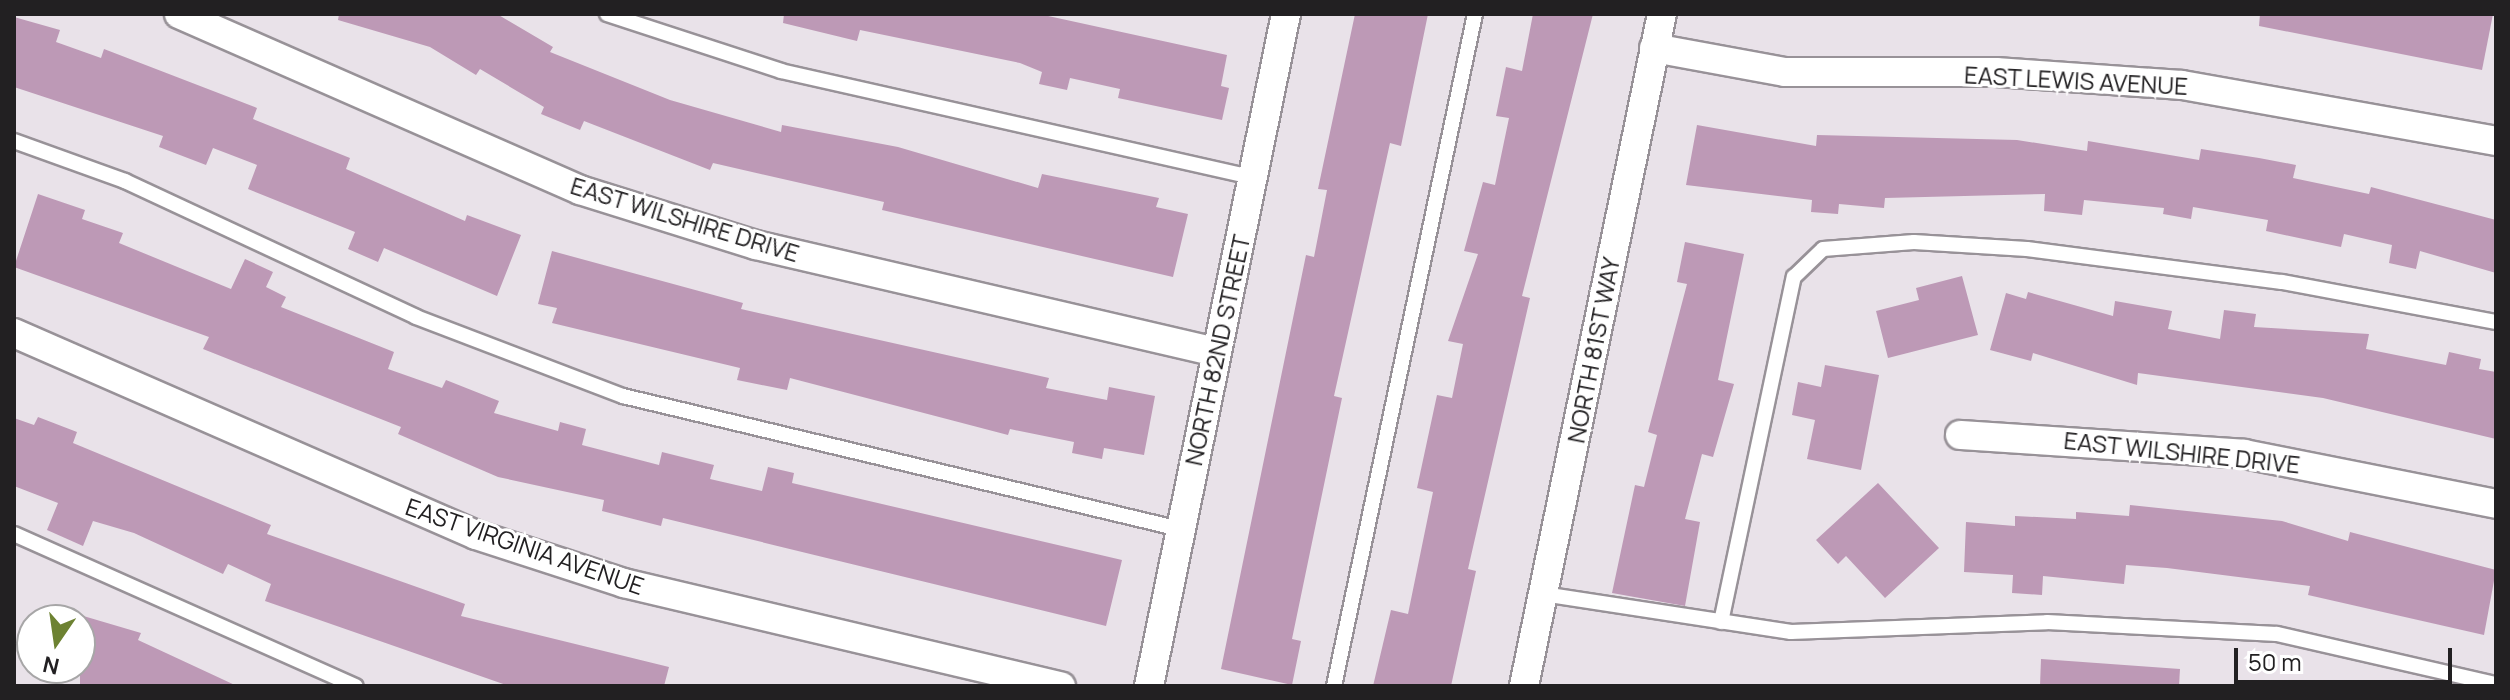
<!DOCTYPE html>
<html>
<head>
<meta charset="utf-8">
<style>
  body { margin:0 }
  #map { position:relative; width:2510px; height:700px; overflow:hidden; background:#e9e2e9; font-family:Manrope,sans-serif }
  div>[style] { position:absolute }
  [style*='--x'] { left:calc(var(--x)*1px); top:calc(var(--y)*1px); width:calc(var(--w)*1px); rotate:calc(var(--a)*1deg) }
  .building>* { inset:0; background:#bd99b6 }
  .roads { filter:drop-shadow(2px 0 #989298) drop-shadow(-2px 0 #989298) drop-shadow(0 2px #989298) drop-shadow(0 -2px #989298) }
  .service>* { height:14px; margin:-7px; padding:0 7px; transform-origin:7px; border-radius:7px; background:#fff }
  .minor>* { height:28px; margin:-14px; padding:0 14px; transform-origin:14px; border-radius:14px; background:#fff }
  span { translate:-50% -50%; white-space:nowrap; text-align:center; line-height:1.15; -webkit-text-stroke:6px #fff; paint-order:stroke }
  .street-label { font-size:24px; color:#222022 }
  .frame { position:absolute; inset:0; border:16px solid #222022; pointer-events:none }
  .north { position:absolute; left:16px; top:604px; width:80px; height:80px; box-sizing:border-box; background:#fff; border:2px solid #a7a6a7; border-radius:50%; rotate:193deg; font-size:22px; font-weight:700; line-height:32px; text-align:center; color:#222022 }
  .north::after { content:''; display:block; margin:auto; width:28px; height:36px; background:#6d8232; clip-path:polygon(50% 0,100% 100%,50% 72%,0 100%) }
  .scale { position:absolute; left:2234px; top:648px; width:218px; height:36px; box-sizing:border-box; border:4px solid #222022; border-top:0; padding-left:10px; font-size:24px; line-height:28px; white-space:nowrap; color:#222022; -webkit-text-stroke:6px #fff; paint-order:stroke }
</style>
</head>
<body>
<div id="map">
  <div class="building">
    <div style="clip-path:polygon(339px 14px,497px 14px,553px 47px,550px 52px,670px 100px,781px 132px,782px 125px,898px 147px,1038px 188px,1042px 174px,1159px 198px,1156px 207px,1188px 214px,1173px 277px,882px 210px,884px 202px,713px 163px,710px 170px,584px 121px,580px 130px,541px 114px,544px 107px,480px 69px,476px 75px,430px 47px,338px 20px)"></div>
    <div style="clip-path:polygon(784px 14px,1039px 14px,1227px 55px,1221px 86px,1229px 88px,1222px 120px,1118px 98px,1120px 89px,1070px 78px,1067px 90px,1039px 84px,1042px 72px,1020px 63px,860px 30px,857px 41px,783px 23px)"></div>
    <div style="clip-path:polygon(1355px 14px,1428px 14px,1401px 146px,1390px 143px,1334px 396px,1342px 398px,1292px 639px,1301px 641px,1292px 685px,1221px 669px,1306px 255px,1314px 257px,1327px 190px,1318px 189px)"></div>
    <div style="clip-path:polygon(1533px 14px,1593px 14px,1522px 296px,1530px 298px,1468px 569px,1476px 571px,1451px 686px,1373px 686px,1391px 610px,1408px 614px,1433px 492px,1417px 488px,1437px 395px,1452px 398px,1463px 344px,1448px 341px,1478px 254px,1464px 251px,1483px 182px,1495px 185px,1509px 118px,1496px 116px,1506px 67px,1522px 71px)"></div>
    <div style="clip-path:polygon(2260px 14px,2493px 14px,2482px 70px,2259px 26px)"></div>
    <div style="clip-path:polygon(14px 17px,60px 30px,56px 42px,101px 58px,104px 49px,257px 108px,253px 119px,350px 158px,346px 169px,465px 221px,467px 215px,521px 235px,497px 296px,384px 248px,378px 262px,348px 249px,355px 232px,248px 189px,257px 165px,213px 148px,206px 165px,159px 147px,163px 136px,14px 87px)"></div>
    <div style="clip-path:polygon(1697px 125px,1816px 146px,1817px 135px,2017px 140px,2087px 151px,2088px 141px,2199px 160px,2201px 149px,2259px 158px,2296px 165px,2293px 178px,2369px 194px,2371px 187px,2496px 220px,2496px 273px,2420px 251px,2416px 269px,2389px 263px,2392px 245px,2344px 234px,2341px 247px,2266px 231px,2268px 220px,2193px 207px,2191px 219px,2163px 214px,2164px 208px,2084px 200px,2082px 215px,2044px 211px,2045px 194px,1885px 198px,1884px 208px,1839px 204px,1838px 214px,1811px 212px,1812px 200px,1686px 185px)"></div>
    <div style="clip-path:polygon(38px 194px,85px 210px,82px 219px,123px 233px,119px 243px,231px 289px,245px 259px,273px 272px,266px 287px,286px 297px,281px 307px,394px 352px,388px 369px,442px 388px,446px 380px,499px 401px,494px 413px,558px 431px,560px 422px,586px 429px,582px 445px,659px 465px,662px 452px,714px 465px,710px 479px,762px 491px,768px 467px,794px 473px,792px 483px,1122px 560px,1106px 626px,663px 518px,661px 526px,602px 511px,604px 500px,498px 477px,398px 434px,401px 427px,203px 349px,209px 337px,14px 267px)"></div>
    <div style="clip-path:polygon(1685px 242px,1744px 254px,1718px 380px,1734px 384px,1713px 457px,1702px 454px,1685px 519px,1700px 522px,1685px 606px,1612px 593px,1635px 485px,1644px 487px,1657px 435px,1648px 432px,1687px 284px,1677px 282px)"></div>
    <div style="clip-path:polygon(552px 251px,743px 303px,741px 309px,1049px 378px,1046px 388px,1107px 400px,1109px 387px,1155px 396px,1144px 455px,1104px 448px,1102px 459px,1072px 453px,1074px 442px,1010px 429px,1008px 435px,790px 378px,787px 390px,737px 380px,740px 368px,552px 323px,557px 308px,538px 304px)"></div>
    <div style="clip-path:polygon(1962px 276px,1978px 335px,1888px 358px,1876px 311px,1919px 300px,1916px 288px)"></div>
    <div style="clip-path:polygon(2028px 292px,2113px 316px,2115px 301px,2172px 311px,2168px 329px,2220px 339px,2224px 310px,2256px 314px,2254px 327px,2369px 334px,2366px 349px,2446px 365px,2449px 352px,2481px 359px,2479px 369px,2496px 372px,2496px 439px,2323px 398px,2138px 373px,2137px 385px,2033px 353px,2031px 361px,1990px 350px,2006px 293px,2026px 299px)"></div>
    <div style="clip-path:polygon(1825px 365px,1879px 375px,1861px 470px,1807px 459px,1815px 420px,1792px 415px,1798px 382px,1821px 387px)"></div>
    <div style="clip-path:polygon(38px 417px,77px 432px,73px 443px,271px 525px,267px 534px,465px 604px,461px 616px,669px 667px,664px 686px,509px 686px,265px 601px,271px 584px,228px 564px,223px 574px,134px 533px,93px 521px,83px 546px,47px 530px,58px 503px,14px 486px,14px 418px,34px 425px)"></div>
    <div style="clip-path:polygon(1878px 483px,1939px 548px,1885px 598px,1846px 556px,1838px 564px,1816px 540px)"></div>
    <div style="clip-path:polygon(2130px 505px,2282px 521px,2348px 541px,2350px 532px,2496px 570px,2484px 635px,2308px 595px,2310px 586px,2167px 568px,2126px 565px,2124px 584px,2043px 576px,2042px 595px,2012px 593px,2013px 575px,1964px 572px,1966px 522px,2015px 526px,2015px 516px,2076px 519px,2076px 512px,2129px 516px)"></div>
    <div style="clip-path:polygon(80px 615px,141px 633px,138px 640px,237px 686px,80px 686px)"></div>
    <div style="clip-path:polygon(2041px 659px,2180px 669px,2179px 686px,2040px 686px)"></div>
  </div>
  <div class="roads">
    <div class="service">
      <div style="--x:607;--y:14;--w:183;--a:18.1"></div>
      <div style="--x:781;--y:71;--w:483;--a:12.7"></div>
      <div style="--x:14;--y:141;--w:118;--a:19.8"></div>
      <div style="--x:125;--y:181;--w:321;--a:25"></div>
      <div style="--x:416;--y:317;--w:222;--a:20.9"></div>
      <div style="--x:623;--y:396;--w:573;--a:13.43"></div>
      <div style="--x:14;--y:534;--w:374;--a:24"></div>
      <div style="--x:1543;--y:594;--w:251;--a:8.7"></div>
      <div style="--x:1791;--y:632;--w:256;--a:-2.2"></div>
      <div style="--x:2047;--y:622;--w:230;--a:3"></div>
      <div style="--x:2277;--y:634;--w:225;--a:12.9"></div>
      <div style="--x:1721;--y:622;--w:353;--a:-78.1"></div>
      <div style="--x:1794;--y:277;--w:40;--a:-44"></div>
      <div style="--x:1823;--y:249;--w:91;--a:-4.4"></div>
      <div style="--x:1914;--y:242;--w:113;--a:3.5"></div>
      <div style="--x:2027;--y:249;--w:257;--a:7.4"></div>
      <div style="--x:2282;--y:282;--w:218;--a:10.6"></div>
      <div style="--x:1334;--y:686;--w:687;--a:-78.15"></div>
    </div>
    <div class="minor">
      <div style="--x:179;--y:14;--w:438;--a:23.7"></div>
      <div style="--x:580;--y:190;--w:184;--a:17.4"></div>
      <div style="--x:756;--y:245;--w:472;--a:13.1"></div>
      <div style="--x:1654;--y:48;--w:133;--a:10.4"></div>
      <div style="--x:1785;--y:72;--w:211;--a:0"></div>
      <div style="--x:1996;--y:72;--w:186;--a:4"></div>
      <div style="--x:2182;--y:85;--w:319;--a:10.1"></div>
      <div style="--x:14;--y:333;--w:504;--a:23.62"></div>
      <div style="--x:476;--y:535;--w:156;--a:18"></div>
      <div style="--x:624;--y:583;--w:449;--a:13.3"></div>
      <div style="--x:1960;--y:435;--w:285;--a:3.8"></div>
      <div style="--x:2244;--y:454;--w:257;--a:11.2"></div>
      <div style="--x:1149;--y:686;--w:686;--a:-78.48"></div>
      <div style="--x:1524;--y:686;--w:686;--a:-78.4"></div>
    </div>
  </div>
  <div class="street-label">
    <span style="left:2076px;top:80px;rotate:3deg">EAST LEWIS AVENUE</span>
    <span style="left:685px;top:219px;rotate:17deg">EAST WILSHIRE DRIVE</span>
    <span style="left:1217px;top:350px;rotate:-78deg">NORTH 82ND STREET</span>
    <span style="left:1593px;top:350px;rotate:-79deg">NORTH 81ST WAY</span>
    <span style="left:2182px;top:452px;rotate:6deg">EAST WILSHIRE DRIVE</span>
    <span style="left:525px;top:546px;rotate:19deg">EAST VIRGINIA AVENUE</span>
  </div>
  <div class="frame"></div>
  <div class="north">N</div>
  <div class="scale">50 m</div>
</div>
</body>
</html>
